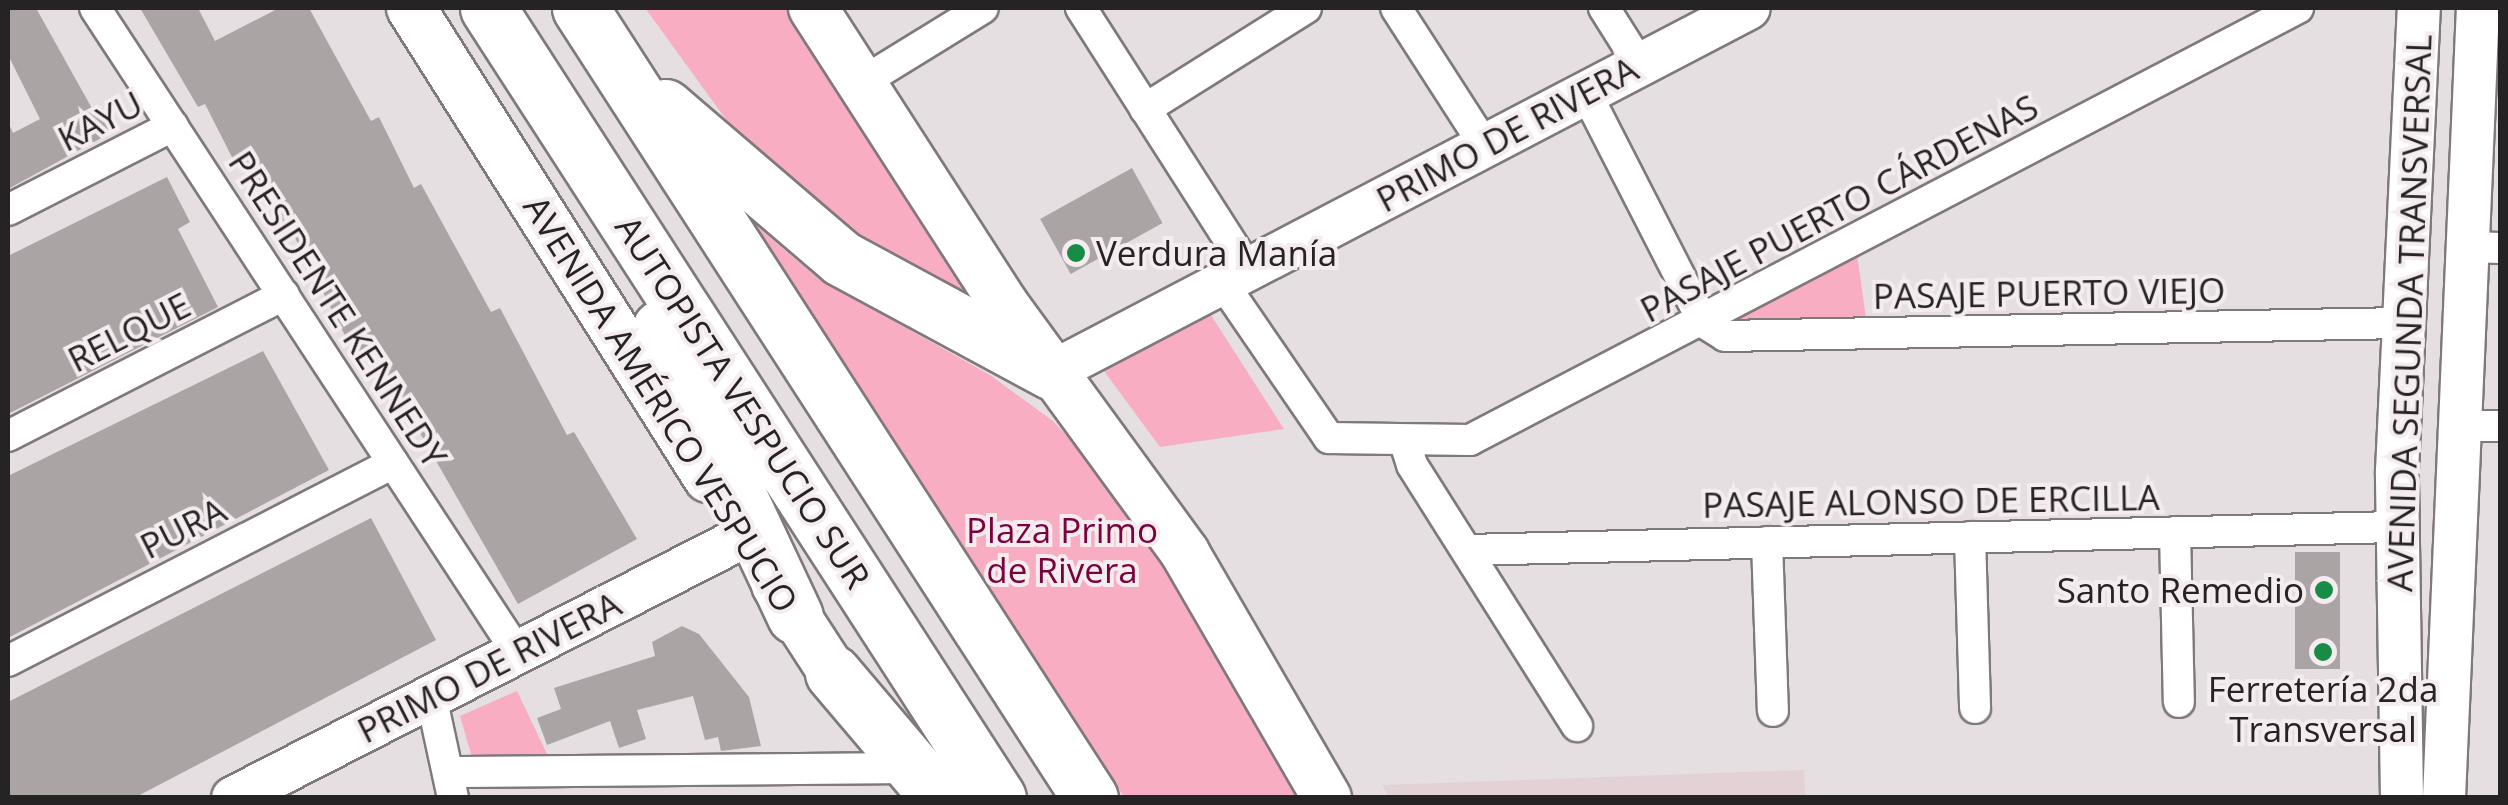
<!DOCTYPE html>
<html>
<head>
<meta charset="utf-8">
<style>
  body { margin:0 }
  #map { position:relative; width:2508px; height:805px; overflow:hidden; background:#e6dfe1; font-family:"Open Sans",sans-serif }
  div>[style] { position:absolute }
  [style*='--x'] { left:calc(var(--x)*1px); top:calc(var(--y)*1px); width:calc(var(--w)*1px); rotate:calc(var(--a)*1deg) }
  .built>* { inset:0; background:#e2d1d5 }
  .green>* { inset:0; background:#f9adc3 }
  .building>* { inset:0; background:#aba4a5; transform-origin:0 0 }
  .roads { filter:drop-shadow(2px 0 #80797b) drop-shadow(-2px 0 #80797b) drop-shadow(0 2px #80797b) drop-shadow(0 -2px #80797b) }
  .street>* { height:30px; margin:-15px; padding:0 15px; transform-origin:15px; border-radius:15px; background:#fff }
  .secondary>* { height:42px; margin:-21px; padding:0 21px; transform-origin:21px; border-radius:21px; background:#fff }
  .primary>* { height:48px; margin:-24px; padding:0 24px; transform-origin:24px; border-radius:24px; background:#fff }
  .highway>* { height:55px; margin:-27.5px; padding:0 27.5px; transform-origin:27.5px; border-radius:27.5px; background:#fff }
  .dots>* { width:28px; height:28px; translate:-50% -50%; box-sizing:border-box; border:5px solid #f4ecee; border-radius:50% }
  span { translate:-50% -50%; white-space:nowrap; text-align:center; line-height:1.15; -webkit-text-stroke:8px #f4ecee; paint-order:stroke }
  .street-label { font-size:35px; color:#252323 }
  .poi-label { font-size:35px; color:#252323 }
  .left { translate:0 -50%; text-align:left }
  .right { translate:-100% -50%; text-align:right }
  .park-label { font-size:35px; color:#7a033d }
  .frame { position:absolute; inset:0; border:10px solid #252323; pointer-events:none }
</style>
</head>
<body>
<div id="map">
  <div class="built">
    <div style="clip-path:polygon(1804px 770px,1805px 798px,1390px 798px,1382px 785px)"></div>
  </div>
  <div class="green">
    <div style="clip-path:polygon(645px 8px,789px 8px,1018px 352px,923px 292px,733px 129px)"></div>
    <div style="clip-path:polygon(754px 224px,819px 279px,990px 375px,1053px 421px,1126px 498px,1300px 797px,1124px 797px)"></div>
    <div style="clip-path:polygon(1857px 254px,1866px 318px,1721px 322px)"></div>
    <div style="clip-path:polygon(1209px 312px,1284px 429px,1160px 447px,1104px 371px)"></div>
    <div style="clip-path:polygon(517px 691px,548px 756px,472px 757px,460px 716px)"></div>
  </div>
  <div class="building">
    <div style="clip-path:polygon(8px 8px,36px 8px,94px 112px,103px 108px,114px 131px,8px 189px,8px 122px,13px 133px,40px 119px,8px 55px)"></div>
    <div style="clip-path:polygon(140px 8px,198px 8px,215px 41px,279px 8px,309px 8px,371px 121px,379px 117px,414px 188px,421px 184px,491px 312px,500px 308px,567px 435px,574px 432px,637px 539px,518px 604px,408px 412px,400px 416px,367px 351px,356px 357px,288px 224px,280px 228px,246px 162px,237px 167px,205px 104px,198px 107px)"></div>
    <div style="left:1132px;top:168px;width:63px;height:105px;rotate:61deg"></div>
    <div style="clip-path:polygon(167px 177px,190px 222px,178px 229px,218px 307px,8px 414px,8px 256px)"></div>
    <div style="clip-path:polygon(263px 351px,329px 470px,8px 638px,8px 476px)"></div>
    <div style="clip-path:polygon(371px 518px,436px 640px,134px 798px,8px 798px,8px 702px)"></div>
    <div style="left:2340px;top:552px;width:117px;height:45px;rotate:90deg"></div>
    <div style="clip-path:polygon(682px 626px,699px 634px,749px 697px,761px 746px,721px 751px,718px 737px,705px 740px,693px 696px,637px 710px,646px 739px,619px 748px,610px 721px,547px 745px,537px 718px,561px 709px,554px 688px,655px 656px,652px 642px)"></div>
  </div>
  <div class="roads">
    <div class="street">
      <div style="--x:95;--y:8;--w:770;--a:56.76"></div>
      <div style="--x:1081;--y:8;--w:310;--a:57.4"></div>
      <div style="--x:1396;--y:8;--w:164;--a:57.2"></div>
      <div style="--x:1604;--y:8;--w:67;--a:57.7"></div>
      <div style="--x:861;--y:83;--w:143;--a:-31.6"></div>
      <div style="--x:1586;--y:93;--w:257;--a:62.9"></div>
      <div style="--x:1703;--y:322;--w:26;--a:32"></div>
      <div style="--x:1725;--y:336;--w:676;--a:-1.1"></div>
      <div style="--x:1145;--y:109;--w:190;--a:-32.1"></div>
      <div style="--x:8;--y:210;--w:185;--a:-27"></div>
      <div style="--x:2470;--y:247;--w:30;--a:2"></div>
      <div style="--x:1222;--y:282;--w:189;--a:55.6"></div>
      <div style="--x:1329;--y:438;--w:141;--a:0.8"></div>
      <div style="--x:1470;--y:440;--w:934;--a:-27.55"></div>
      <div style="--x:2462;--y:426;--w:38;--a:0"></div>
      <div style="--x:8;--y:436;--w:310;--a:-27.1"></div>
      <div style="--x:1405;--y:443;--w:23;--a:72"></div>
      <div style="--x:1412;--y:465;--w:309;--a:57.7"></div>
      <div style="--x:2175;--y:532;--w:170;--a:88.7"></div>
      <div style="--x:1970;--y:537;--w:171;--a:88.3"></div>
      <div style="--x:1767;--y:542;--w:169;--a:88"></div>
      <div style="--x:1467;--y:550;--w:930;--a:-1.42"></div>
      <div style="--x:8;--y:661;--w:433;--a:-27.2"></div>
      <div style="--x:431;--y:696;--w:104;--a:77.8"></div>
      <div style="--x:448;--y:772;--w:448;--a:-0.5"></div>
    </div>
    <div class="secondary">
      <div style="--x:1052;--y:372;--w:786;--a:-27.58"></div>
      <div style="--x:233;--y:798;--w:575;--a:-27.1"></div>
      <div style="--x:2402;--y:798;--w:327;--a:-90.9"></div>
      <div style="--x:2397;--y:471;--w:464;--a:-87.3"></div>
      <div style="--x:2444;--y:798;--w:791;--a:-87.54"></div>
    </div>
    <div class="primary">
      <div style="--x:411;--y:8;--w:556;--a:57.71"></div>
      <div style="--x:813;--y:8;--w:351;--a:57.2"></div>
      <div style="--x:1003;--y:303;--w:309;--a:53.9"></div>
      <div style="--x:1185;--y:553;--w:283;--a:59.9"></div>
      <div style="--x:776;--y:585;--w:105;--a:57.1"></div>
    </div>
    <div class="highway">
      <div style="--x:488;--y:8;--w:940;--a:57.15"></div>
      <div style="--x:580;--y:8;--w:940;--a:57.15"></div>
      <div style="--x:665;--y:107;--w:232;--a:40.6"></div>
      <div style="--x:841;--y:258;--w:240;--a:28.4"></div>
      <div style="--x:660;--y:328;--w:318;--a:64.9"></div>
      <div style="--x:833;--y:673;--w:164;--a:49.7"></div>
    </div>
  </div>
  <div class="dots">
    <div style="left:1076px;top:253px;background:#188c46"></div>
    <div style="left:2324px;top:590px;background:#188c46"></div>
    <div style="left:2323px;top:652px;background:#188c46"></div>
  </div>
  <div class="street-label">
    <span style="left:100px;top:121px;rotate:-27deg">KAYU</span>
    <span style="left:1507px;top:134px;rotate:-28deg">PRIMO DE RIVERA</span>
    <span style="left:1839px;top:208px;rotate:-28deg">PASAJE PUERTO CÁRDENAS</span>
    <span style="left:2049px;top:293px;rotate:-1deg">PASAJE PUERTO VIEJO</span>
    <span style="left:338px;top:309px;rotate:57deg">PRESIDENTE KENNEDY</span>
    <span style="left:2409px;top:313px;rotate:-88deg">AVENIDA SEGUNDA TRANSVERSAL</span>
    <span style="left:129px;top:332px;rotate:-27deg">RELQUE</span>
    <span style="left:743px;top:402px;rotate:57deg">AUTOPISTA VESPUCIO SUR</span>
    <span style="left:661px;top:404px;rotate:58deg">AVENIDA AMÉRICO VESPUCIO</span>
    <span style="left:1931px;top:501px;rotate:-1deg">PASAJE ALONSO DE ERCILLA</span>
    <span style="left:183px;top:528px;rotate:-27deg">PURA</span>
    <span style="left:489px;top:667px;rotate:-27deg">PRIMO DE RIVERA</span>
  </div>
  <div class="poi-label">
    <span class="left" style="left:1096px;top:253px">Verdura Manía</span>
    <span class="right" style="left:2304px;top:590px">Santo Remedio</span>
    <span style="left:2323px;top:709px">Ferretería 2da<br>Transversal</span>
  </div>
  <div class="park-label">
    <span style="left:1062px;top:550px">Plaza Primo<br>de Rivera</span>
  </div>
  <div class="frame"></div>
</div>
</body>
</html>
